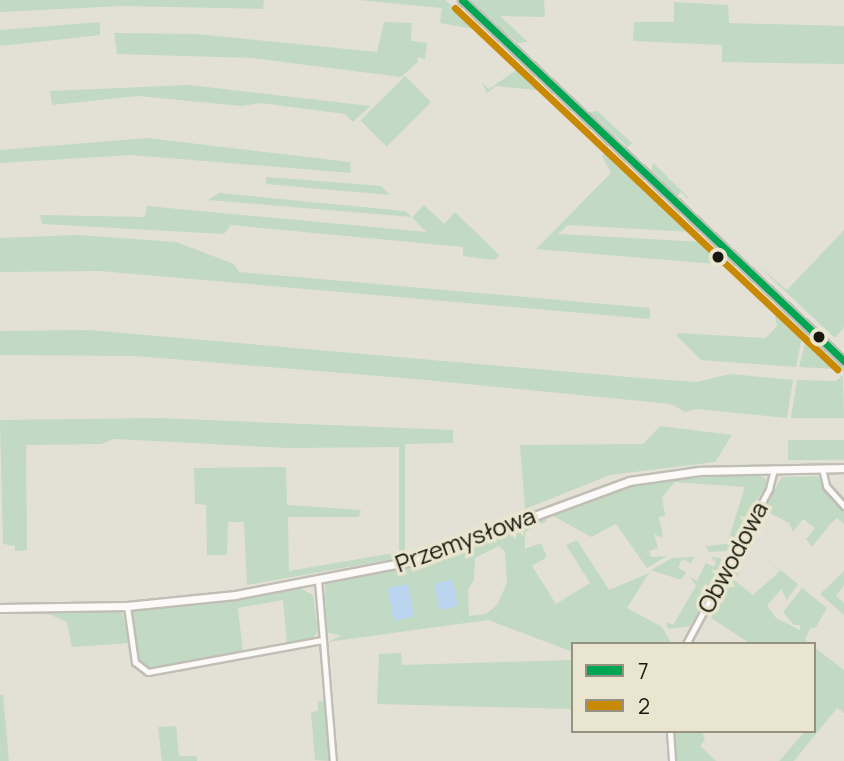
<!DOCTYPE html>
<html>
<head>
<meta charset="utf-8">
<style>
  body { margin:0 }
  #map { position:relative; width:844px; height:761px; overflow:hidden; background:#e3e1d5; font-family:Manrope,sans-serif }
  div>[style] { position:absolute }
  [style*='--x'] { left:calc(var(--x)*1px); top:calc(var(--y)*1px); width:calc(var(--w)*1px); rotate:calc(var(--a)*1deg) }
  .green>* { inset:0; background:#c2d9c3; transform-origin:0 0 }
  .water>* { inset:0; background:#bbd4f0; transform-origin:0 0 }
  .roads { filter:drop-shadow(2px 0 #c0beb5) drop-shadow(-2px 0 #c0beb5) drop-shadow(0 2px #c0beb5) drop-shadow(0 -2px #c0beb5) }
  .minor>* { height:5px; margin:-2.5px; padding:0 2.5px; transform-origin:2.5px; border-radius:2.5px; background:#fbfaf9 }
  .tertiary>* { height:6px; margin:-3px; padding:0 3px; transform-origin:3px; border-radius:3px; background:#fbfaf9 }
  .secondary>* { height:7px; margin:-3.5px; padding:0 3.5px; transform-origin:3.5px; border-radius:3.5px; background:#fbfaf9 }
  .bus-1>* { height:7px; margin:-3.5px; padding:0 3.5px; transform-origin:3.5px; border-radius:3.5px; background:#00a651 }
  .bus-2>* { height:7px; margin:-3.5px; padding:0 3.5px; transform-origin:3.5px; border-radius:3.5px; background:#ca8903 }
  .dots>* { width:19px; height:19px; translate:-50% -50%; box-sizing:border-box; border:4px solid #e9e5cf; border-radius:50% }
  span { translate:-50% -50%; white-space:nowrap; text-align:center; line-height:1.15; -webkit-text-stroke:7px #e9e5cf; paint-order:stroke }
  .street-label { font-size:24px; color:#18160e }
  .legend { position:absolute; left:571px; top:642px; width:245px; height:91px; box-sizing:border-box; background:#e9e5cf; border:2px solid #959282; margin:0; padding:9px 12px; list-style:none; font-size:21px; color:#18160e }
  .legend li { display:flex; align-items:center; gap:14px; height:35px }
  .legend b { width:35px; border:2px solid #959282 }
</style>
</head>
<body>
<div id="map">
  <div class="green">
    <div style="clip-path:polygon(0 0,264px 0,263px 9px,122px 6px,0 12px)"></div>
    <div style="clip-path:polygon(358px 0,445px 0,480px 30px,440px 23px,442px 8px)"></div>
    <div style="clip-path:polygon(468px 0,544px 0,545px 17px,500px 16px,528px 42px,517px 43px)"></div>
    <div style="clip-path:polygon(674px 2px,728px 5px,729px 23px,844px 26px,844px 64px,722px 62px,722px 45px,633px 41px,634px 22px,674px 22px)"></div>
    <div style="clip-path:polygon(100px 22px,100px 35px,0 46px,0 30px)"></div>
    <div style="clip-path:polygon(384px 22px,412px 23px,411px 41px,427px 43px,425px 59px,417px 57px,418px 62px,401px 77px,253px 58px,117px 54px,114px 33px,196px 34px,377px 52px)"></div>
    <div style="clip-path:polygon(508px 56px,545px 91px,496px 86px,487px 93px,482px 83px,489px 89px,518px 69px,508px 62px)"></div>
    <div style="left:405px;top:76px;width:37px;height:63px;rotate:45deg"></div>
    <div style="clip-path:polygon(189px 85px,370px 106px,353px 122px,345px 114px,261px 103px,241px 106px,138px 96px,52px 105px,50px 91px)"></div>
    <div style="clip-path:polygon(597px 111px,632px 143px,628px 147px,589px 112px)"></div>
    <div style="clip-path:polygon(147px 138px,350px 162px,351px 173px,131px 155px,0 163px,0 150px)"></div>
    <div style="clip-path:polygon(607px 150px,650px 191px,647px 197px,653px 194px,693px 232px,568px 225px,558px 234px,703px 242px,728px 265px,536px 249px,611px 173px,602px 156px)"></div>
    <div style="clip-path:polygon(653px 163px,689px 198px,688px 199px,681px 192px,677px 196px,651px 171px)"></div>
    <div style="clip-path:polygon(266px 177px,381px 186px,390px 195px,266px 184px)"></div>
    <div style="clip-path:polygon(219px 193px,405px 211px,412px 217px,424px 205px,444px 224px,455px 212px,499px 255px,495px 260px,463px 256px,463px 247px,231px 225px,224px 234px,42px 224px,40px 215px,145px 217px,147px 206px,426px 232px,412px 217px,208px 200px)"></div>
    <div style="clip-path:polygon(844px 230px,844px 327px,835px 338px,756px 264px,787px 290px)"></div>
    <div style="clip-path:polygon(78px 235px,176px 242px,234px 264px,239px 272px,650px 308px,650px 319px,100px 271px,0 272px,0 238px)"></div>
    <div style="clip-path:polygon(727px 262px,844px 367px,844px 372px,814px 344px)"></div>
    <div style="clip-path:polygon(774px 311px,802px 337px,796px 367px,701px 360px,677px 336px,677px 333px,766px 338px,777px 326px)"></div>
    <div style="clip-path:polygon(88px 330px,640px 378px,697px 382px,730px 374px,793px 380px,787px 418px,697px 409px,685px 412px,671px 404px,427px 380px,136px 356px,0 355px,0 331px)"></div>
    <div style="clip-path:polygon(806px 339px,836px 369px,799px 367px)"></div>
    <div style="clip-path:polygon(843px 375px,844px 418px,791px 418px,797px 380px,836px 381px)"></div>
    <div style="clip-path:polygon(159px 418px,453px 430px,453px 443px,405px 444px,405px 554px,388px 560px,247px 585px,244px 522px,228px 522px,227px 555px,207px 555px,206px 505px,195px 504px,194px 468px,286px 467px,287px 505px,361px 510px,359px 517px,288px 517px,289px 571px,399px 552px,399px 447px,288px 448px,114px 439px,101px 444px,26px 445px,27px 550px,15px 551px,15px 546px,3px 544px,0 420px)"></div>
    <div style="clip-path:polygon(660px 426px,732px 435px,715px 462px,610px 475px,525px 509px,520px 445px,643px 444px)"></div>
    <div style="left:844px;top:440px;width:20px;height:56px;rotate:90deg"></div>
    <div style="clip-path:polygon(844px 462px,686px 467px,612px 480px,692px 466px)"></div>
    <div style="clip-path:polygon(758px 474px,766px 479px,766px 485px,726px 551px,709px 552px,705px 546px,727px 544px,745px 487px,675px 482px,662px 497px,665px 516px,659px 517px,663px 538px,654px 534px,658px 548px,649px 551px,651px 557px,667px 556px,647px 568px,616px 524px,591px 537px,550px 514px,602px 494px,659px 480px)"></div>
    <div style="clip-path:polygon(818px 476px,844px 508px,844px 524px,837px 518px,832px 522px,812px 547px,806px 539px,815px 528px,803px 519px,793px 532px,789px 523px,768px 512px,766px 503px,782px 477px)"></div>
    <div style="clip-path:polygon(evenodd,544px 516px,547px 521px,525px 532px,525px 549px,541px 543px,547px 557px,532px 566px,556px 604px,590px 583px,566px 545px,577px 540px,609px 590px,649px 573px,627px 608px,662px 627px,672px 644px,573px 644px,573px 652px,488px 620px,327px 642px,341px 636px,326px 632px,325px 584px,455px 553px,544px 516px,499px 546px,505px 552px,507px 583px,497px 605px,486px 614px,469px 616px,468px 589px,474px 580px,475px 558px,499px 546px)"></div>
    <div style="clip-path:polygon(694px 557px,691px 563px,682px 559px,678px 568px,686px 572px,681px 580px,651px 570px,672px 558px)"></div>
    <div style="clip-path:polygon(710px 557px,720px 558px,724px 565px,690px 626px,668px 629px,666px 622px,673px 625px,696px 586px,690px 577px,697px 581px,706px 563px,714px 567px,716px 562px)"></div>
    <div style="clip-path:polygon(769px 561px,798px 584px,787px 600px,781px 589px,767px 606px,776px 618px,800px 630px,800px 625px,794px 625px,783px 612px,802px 588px,827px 608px,816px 627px,810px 629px,805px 639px,810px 644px,751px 644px,711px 618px,732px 571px,739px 574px,735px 581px,753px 595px,780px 571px)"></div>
    <div style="clip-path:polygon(844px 571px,844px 585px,836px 596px,844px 603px,844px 615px,820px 594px)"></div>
    <div style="clip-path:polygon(300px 588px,313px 595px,318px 631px,312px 640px,287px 645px,283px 600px,238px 608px,243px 653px,158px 669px,146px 669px,137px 662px,131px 611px)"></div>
    <div style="clip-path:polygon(122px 611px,129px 643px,72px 647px,67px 622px,44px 612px)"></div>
    <div style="clip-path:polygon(814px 647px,844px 670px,844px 713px,837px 708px,794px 761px,779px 761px,805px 731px,814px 731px)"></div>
    <div style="clip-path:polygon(401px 653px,402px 665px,573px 660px,573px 709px,377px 704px,379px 654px)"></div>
    <div style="clip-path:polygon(0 695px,3px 695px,9px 761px,0 761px)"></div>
    <div style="clip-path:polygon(318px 701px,325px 702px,330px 761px,315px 760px,311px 713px,318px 710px)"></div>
    <div style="clip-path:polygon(176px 726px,179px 756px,197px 756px,197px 761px,162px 761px,158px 727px)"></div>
    <div style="clip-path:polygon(673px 731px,701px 731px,705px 739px,700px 746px,716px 761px,675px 761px)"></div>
  </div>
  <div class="water">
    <div style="left:453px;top:580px;width:27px;height:19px;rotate:80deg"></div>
    <div style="left:408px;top:584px;width:33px;height:21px;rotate:79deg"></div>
  </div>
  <div class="roads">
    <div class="minor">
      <div style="--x:822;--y:468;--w:18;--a:77"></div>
      <div style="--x:826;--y:486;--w:27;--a:48"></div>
      <div style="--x:318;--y:580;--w:182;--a:85.3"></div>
      <div style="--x:127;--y:606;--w:57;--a:81.9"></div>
      <div style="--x:135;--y:662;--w:16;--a:38"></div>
      <div style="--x:148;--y:672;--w:177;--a:-10.4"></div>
      <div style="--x:686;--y:644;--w:176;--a:-61.8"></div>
      <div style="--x:769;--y:489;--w:21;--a:-76"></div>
      <div style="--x:670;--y:731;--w:30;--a:86"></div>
    </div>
    <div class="tertiary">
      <div style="--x:462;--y:0;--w:526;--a:43.38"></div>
    </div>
    <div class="secondary">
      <div style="--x:0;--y:608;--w:127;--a:-0.9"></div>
      <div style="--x:127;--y:606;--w:109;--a:-5.8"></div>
      <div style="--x:235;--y:595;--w:180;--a:-10.9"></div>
      <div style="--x:412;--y:561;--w:231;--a:-20.2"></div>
      <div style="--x:629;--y:481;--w:71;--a:-8.1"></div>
      <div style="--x:699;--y:471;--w:145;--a:-1.2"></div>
    </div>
  </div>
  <div class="bus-1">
    <div style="--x:462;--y:0;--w:526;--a:43.38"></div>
  </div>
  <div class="bus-2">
    <div style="--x:455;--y:8;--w:526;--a:43.38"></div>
  </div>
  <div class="dots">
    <div style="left:718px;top:257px;background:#18160e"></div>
    <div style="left:819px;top:337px;background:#18160e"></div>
  </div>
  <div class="street-label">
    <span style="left:465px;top:539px;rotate:-20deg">Przemysłowa</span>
    <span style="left:732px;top:557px;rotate:-62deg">Obwodowa</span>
  </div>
  <ul class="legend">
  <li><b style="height:9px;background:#00a651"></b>7</li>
  <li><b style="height:9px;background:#ca8903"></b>2</li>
  </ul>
</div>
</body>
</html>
